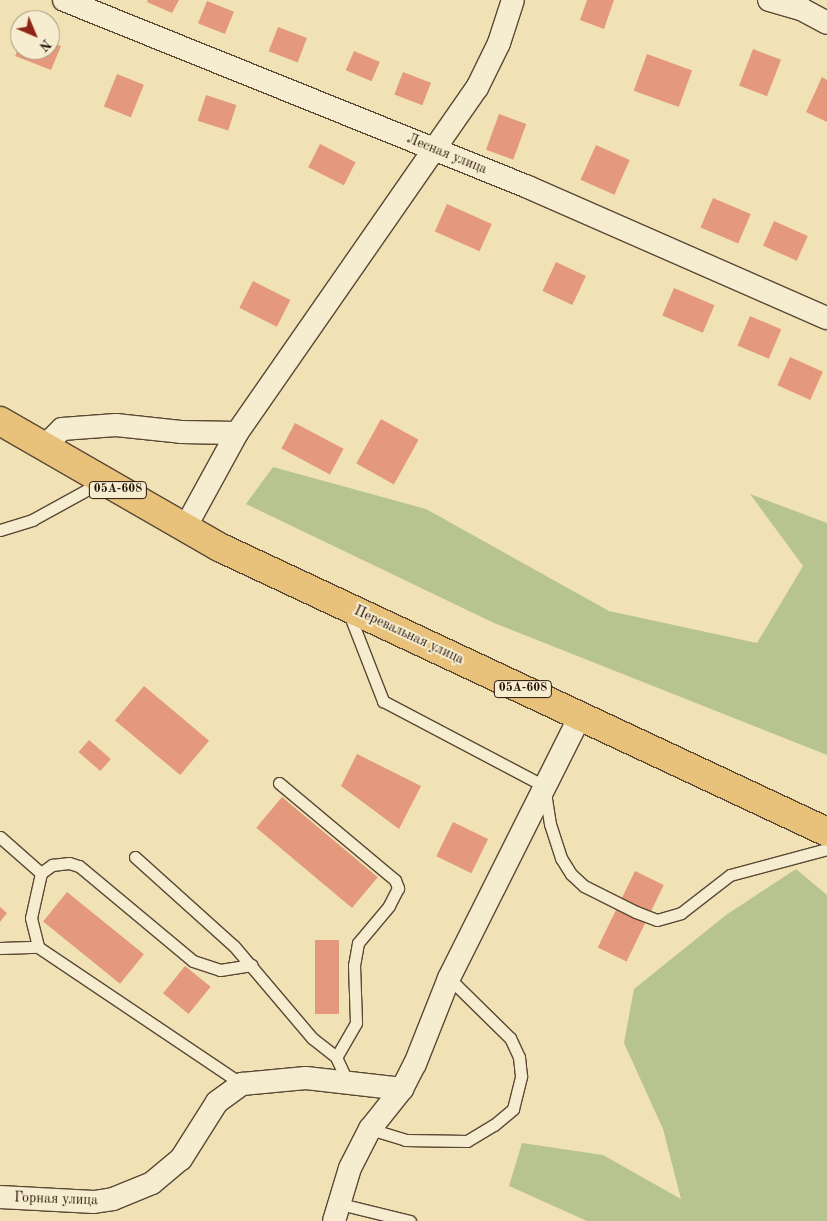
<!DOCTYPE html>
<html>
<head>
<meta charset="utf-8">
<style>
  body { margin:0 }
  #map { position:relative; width:827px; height:1221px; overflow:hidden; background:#f1e2b5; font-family:"Old Standard TT",serif }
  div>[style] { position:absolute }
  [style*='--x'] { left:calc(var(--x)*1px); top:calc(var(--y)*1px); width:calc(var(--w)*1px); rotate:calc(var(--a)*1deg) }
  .green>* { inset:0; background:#b7c490 }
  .building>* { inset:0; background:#e4997d; transform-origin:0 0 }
  .roads { filter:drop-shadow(1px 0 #5a4835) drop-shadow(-1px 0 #5a4835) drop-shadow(0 1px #5a4835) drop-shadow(0 -1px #5a4835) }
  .lane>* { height:11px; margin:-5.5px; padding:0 5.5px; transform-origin:5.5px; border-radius:5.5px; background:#f6eccf }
  .street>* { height:22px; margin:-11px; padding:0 11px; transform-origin:11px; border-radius:11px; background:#f6eccf }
  .highway>* { height:28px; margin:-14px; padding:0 14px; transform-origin:14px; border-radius:14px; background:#e8c17a }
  span { translate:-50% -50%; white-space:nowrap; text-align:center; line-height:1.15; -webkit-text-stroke:4px #f6eccf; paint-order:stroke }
  .shield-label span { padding:1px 4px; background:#f6eccf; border:1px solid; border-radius:4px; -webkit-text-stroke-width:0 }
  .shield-label { font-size:12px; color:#27150a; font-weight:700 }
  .street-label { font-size:14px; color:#27150a }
  .north { position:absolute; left:10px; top:10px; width:50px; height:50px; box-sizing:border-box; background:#f6eccf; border:1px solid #a39680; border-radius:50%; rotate:135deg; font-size:14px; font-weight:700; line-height:20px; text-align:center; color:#27150a }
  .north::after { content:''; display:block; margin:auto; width:18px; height:22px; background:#8f2418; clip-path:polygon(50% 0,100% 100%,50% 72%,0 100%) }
</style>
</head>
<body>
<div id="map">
  <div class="green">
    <div style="clip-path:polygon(273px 467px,426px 509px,609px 611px,757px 643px,803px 566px,750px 494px,827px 523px,827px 755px,494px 623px,246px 504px)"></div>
    <div style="clip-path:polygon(796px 869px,827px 895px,827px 1221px,587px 1221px,509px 1186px,522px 1143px,603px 1155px,681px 1199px,663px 1129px,624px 1043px,634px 989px,726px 915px)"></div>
  </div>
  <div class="building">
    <div style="clip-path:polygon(148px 0,179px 0,172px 13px,147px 2px)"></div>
    <div style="clip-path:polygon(587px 0,614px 0,604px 29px,580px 20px)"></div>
    <div style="left:207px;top:1px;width:29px;height:24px;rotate:22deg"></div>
    <div style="left:278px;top:27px;width:31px;height:26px;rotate:21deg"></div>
    <div style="clip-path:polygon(50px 42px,61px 46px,51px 70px,15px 56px,20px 44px,20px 50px,50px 50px)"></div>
    <div style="left:753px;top:49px;width:30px;height:39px;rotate:21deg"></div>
    <div style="left:354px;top:51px;width:28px;height:21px;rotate:23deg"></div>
    <div style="left:647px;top:54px;width:48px;height:39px;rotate:20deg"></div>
    <div style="left:403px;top:72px;width:30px;height:24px;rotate:21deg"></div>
    <div style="left:117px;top:74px;width:29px;height:35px;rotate:22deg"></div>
    <div style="clip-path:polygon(822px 77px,827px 80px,827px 122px,806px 112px)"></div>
    <div style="left:206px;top:95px;width:32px;height:27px;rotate:18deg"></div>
    <div style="left:499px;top:114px;width:29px;height:38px;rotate:20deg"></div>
    <div style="left:320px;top:144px;width:40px;height:26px;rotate:27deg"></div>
    <div style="left:596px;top:145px;width:37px;height:38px;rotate:24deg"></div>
    <div style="left:713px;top:198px;width:41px;height:32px;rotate:23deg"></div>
    <div style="left:447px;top:204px;width:49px;height:30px;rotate:24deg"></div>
    <div style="left:774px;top:221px;width:37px;height:27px;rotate:24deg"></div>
    <div style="left:556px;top:262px;width:33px;height:32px;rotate:25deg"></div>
    <div style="left:253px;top:281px;width:42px;height:30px;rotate:27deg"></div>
    <div style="left:674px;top:288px;width:44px;height:30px;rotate:23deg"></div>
    <div style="left:750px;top:316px;width:34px;height:32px;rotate:23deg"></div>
    <div style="left:790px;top:357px;width:36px;height:31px;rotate:24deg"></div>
    <div style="left:381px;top:419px;width:43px;height:51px;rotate:29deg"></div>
    <div style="left:295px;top:423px;width:55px;height:29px;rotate:28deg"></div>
    <div style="left:144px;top:686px;width:85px;height:45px;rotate:40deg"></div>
    <div style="left:89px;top:740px;width:29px;height:16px;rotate:41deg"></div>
    <div style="clip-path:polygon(357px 754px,421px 786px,399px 829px,341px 786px)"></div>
    <div style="left:282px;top:797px;width:125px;height:40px;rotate:40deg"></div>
    <div style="left:453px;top:822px;width:39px;height:38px;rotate:26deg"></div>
    <div style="left:635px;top:871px;width:32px;height:85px;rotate:26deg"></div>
    <div style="left:67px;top:892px;width:99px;height:38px;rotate:39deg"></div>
    <div style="clip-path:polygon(0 907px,7px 913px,0 922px)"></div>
    <div style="left:315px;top:940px;width:24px;height:74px"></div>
    <div style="left:185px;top:966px;width:33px;height:35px;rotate:39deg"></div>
  </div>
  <div class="roads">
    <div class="lane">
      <div style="--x:0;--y:530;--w:34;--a:-17"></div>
      <div style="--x:32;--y:520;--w:81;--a:-28.8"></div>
      <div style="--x:348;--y:611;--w:97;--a:68.7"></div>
      <div style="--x:383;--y:701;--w:182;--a:27.8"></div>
      <div style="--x:544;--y:786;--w:38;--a:81"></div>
      <div style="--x:550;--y:824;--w:36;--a:72"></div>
      <div style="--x:561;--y:858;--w:19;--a:58"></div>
      <div style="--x:571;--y:874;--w:18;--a:43"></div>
      <div style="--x:584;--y:886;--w:58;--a:26.6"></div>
      <div style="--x:636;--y:912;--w:22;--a:21"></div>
      <div style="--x:657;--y:920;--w:25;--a:-16"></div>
      <div style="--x:681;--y:913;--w:62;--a:-37.8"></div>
      <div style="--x:730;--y:875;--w:100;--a:-15"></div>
      <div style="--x:279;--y:783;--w:151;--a:39.9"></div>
      <div style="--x:395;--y:880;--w:9;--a:69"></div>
      <div style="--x:398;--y:888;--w:20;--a:117"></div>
      <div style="--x:389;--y:906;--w:48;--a:130"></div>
      <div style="--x:358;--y:943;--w:22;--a:100"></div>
      <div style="--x:354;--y:965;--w:58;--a:88"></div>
      <div style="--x:356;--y:1023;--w:39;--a:120"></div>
      <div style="--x:0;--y:837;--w:55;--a:41.3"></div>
      <div style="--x:41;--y:873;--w:46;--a:102.5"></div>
      <div style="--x:31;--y:918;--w:30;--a:76"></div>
      <div style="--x:135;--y:857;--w:133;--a:42"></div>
      <div style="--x:234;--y:946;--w:121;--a:49.7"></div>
      <div style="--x:312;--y:1038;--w:31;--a:38"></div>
      <div style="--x:336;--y:1057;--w:26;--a:65"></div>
      <div style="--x:41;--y:873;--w:14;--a:-36"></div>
      <div style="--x:52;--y:865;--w:17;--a:-7"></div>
      <div style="--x:69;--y:863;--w:10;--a:17"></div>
      <div style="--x:79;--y:866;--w:148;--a:39.8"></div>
      <div style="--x:193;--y:961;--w:28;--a:18"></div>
      <div style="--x:220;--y:970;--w:32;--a:-9"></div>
      <div style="--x:0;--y:948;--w:38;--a:-2"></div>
      <div style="--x:38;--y:947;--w:246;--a:33.9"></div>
      <div style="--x:370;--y:1129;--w:37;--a:17"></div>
      <div style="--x:405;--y:1140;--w:62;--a:0.9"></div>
      <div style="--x:467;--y:1141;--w:31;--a:-31"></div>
      <div style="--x:494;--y:1125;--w:25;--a:-40"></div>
      <div style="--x:513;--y:1109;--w:34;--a:-76"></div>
      <div style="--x:521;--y:1076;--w:19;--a:-96"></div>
      <div style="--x:519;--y:1057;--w:21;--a:-115"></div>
      <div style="--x:510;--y:1038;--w:86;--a:-135.5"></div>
      <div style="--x:340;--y:1204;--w:72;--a:13.7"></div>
    </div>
    <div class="street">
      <div style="--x:64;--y:0;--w:500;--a:21.95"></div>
      <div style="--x:528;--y:187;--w:326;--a:23.7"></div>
      <div style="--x:769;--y:0;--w:35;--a:16"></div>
      <div style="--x:803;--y:10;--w:27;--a:28"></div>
      <div style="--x:44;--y:447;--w:25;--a:-45"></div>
      <div style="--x:62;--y:429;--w:54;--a:-4.2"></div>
      <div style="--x:116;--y:425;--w:65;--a:6.1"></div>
      <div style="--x:181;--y:432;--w:56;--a:1"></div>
      <div style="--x:185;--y:528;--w:108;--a:-61.3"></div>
      <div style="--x:237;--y:433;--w:420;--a:-55.2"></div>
      <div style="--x:477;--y:88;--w:50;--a:-63.9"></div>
      <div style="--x:499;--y:43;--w:45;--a:-72"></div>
      <div style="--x:0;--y:1197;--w:94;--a:3"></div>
      <div style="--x:94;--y:1202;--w:19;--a:-9"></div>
      <div style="--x:113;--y:1199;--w:42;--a:-22.3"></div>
      <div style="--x:152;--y:1183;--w:38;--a:-40"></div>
      <div style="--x:181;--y:1159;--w:67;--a:-57.7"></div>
      <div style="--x:217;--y:1102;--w:31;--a:-36"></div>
      <div style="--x:242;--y:1084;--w:64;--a:-5.4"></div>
      <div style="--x:306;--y:1078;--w:97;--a:6.5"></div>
      <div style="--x:334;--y:1221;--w:55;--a:-73.2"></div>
      <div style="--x:350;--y:1168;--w:44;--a:-62.9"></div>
      <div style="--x:370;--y:1129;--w:51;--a:-51.3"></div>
      <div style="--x:402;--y:1089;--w:28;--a:-63"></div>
      <div style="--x:415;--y:1064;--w:92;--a:-68.4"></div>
      <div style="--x:449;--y:978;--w:293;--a:-63.4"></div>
    </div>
    <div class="highway">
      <div style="--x:0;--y:421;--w:253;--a:29.9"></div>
      <div style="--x:219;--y:547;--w:671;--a:25.11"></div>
    </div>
  </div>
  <div class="shield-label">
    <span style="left:118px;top:490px">05А-608</span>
    <span style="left:523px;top:689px">05А-608</span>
  </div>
  <div class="street-label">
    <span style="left:447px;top:154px;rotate:22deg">Лесная улица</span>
    <span style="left:409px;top:635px;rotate:25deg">Перевальная улица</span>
    <span style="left:56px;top:1199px;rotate:2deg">Горная улица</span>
  </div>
  <div class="north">N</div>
</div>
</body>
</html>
